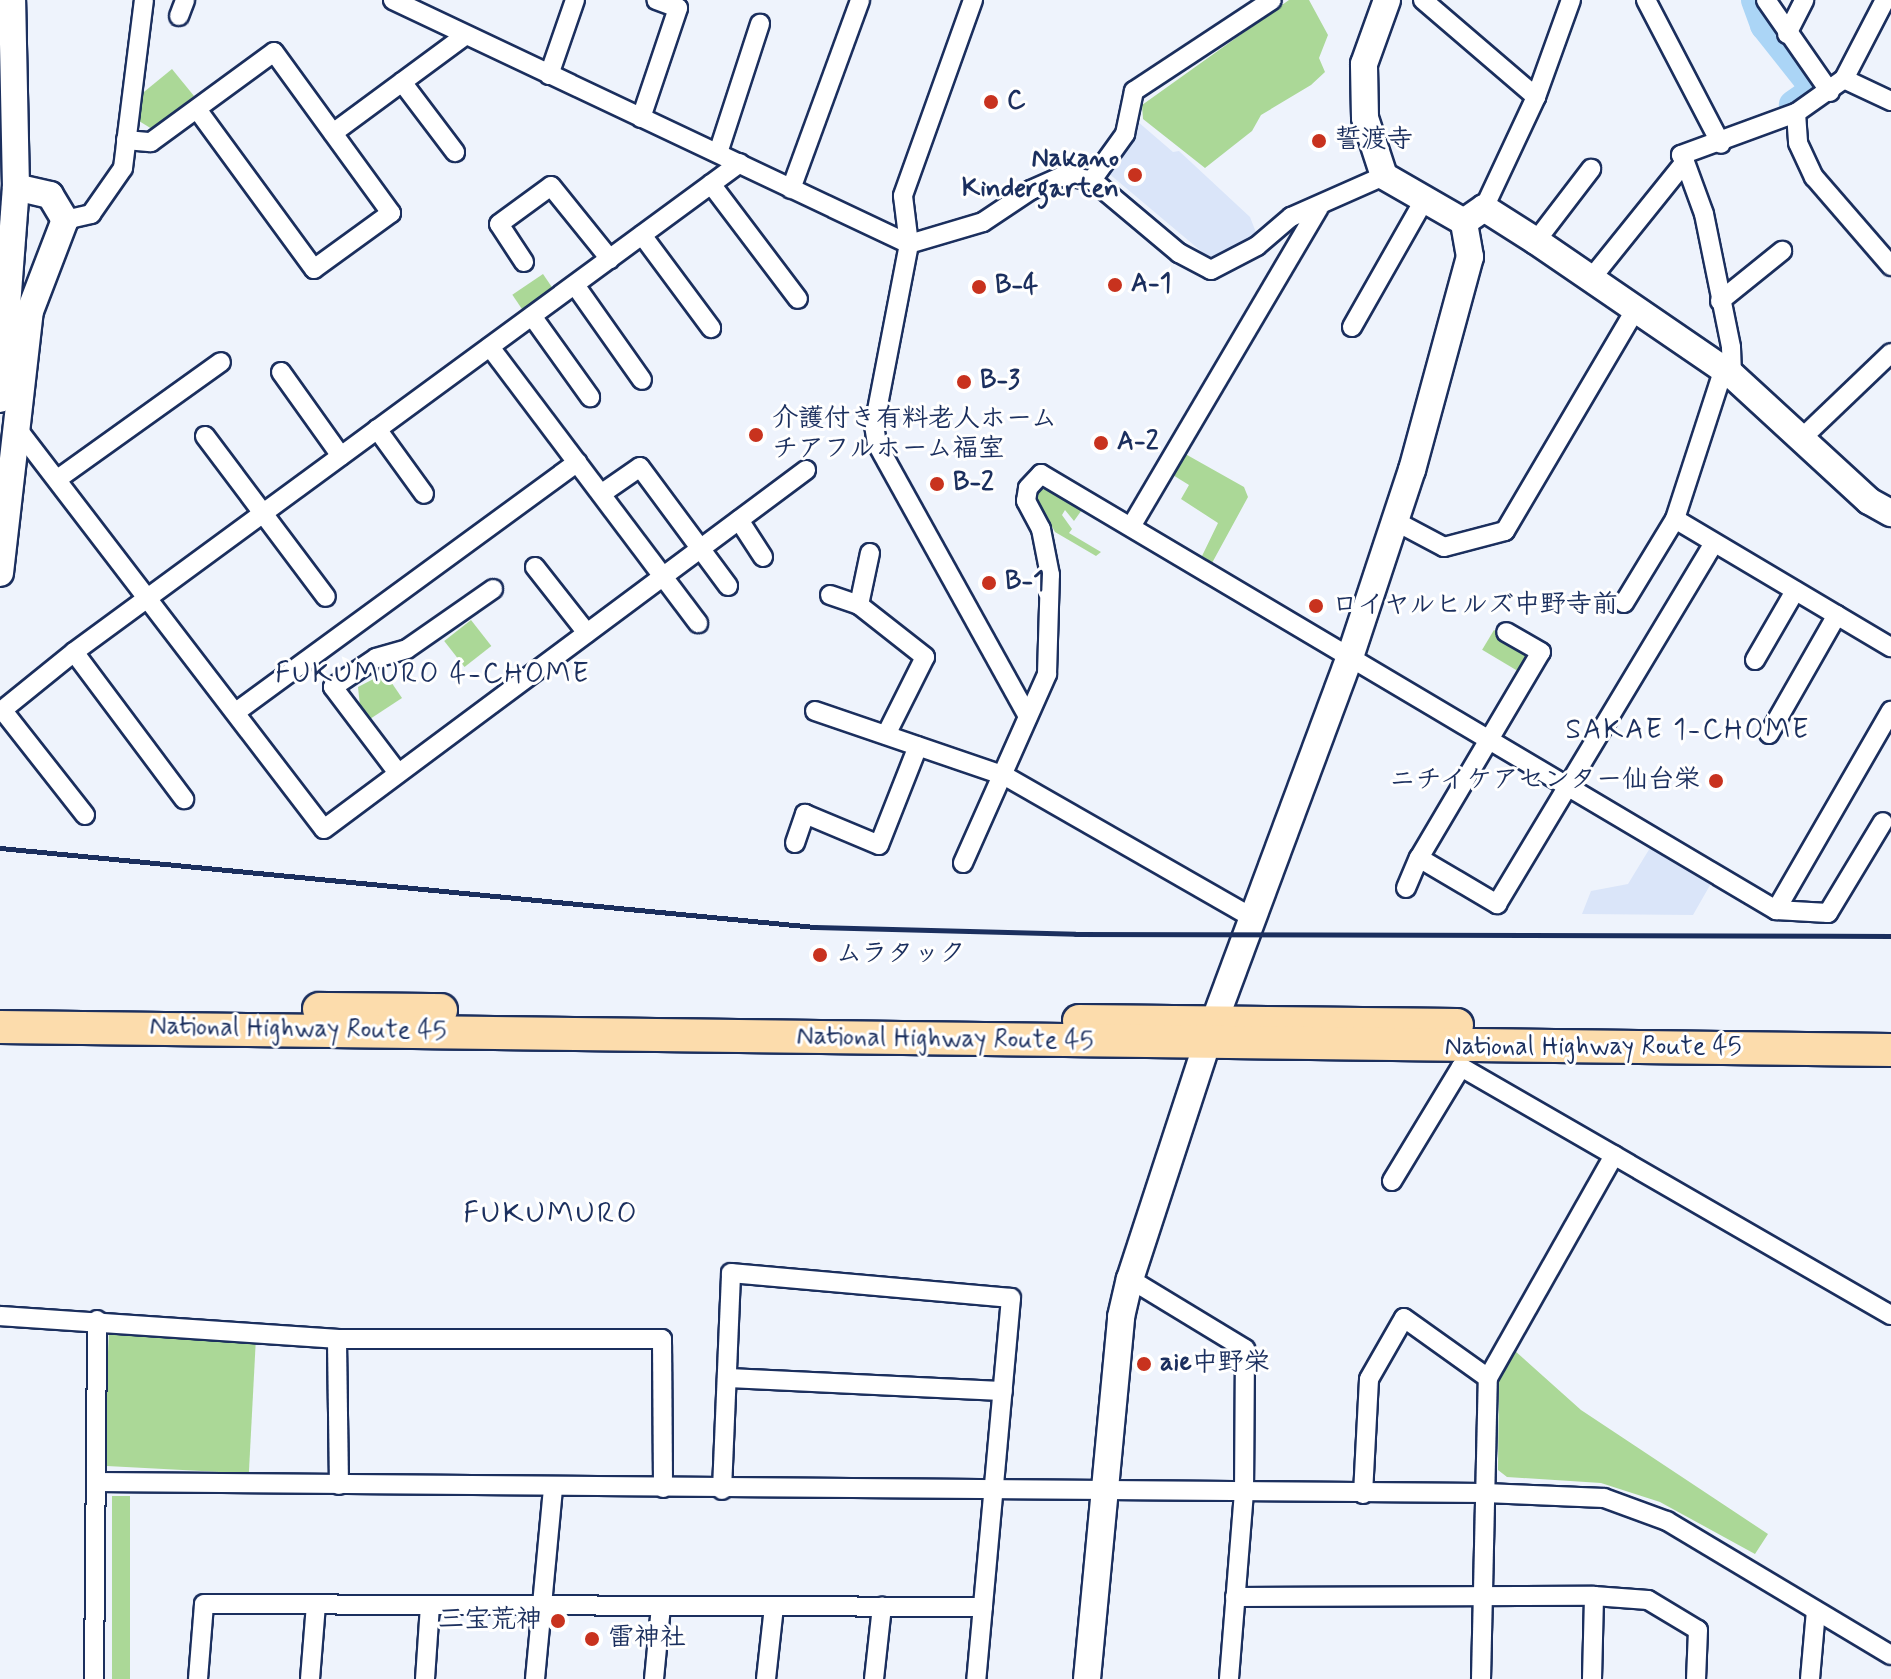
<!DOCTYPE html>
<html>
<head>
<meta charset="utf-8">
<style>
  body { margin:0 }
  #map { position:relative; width:1891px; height:1679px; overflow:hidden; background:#eef3fc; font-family:Mynerve,"Klee One",sans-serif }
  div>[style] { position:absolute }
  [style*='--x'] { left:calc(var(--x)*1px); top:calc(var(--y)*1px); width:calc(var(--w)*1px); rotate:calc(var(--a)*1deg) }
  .built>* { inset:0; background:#dae5f9 }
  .green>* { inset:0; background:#abd897; transform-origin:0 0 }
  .river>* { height:30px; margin:-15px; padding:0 15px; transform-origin:15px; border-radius:15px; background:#abd5f6 }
  .roads { filter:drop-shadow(2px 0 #1b2f5e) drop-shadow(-2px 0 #1b2f5e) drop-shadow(0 2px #1b2f5e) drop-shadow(0 -2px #1b2f5e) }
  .street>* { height:18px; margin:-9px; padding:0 9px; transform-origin:9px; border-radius:9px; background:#fff }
  .secondary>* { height:26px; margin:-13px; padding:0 13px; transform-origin:13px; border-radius:13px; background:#fff }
  .highway>* { height:32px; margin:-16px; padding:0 16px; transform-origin:16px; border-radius:16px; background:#fcdcac }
  .rail>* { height:5px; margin:-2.5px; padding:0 2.5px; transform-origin:2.5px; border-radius:2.5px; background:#1b2f5e }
  .dots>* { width:22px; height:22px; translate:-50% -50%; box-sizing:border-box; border:4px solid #fff; border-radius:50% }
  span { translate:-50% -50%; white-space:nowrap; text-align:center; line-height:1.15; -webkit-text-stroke:6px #fff; paint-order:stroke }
  .poi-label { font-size:26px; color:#1b2f5e; font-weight:700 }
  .left { translate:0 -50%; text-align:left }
  .right { translate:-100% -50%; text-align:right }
  .street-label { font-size:26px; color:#1b2f5e }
  .neighbourhood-label { font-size:28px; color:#1b2f5e; letter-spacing:2px }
  .quarter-label { font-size:30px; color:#1b2f5e; letter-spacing:2px }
</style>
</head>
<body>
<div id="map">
  <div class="built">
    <div style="clip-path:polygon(1137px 121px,1173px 152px,1179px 151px,1250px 217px,1257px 235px,1231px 253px,1208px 257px,1107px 172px,1130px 145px)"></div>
    <div style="clip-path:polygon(1653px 843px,1713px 880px,1693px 915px,1582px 914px,1591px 891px,1628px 884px)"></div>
  </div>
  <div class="green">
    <div style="clip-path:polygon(1289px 0,1309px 0,1328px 35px,1319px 58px,1325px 72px,1311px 85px,1261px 115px,1252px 131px,1205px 168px,1143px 119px,1142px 105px)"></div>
    <div style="clip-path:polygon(172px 69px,194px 96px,152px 129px,139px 121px,139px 96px)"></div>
    <div style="left:543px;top:274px;width:23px;height:37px;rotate:56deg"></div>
    <div style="clip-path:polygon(1180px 451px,1244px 487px,1248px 497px,1212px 563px,1202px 556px,1218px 523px,1181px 499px,1189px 485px,1168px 472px)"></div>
    <div style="clip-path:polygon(1041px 481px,1086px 504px,1074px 521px,1065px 510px,1062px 515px,1072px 529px,1069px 533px,1101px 552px,1096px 556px,1055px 532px,1033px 492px)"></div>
    <div style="left:471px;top:620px;width:33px;height:34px;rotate:52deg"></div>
    <div style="left:1494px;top:630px;width:42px;height:23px;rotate:31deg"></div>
    <div style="clip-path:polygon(385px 673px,402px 698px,370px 719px,360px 706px,358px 687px)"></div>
    <div style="left:109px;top:1333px;width:147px;height:133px;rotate:3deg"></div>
    <div style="clip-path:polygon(1514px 1350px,1581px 1410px,1768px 1534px,1755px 1554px,1660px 1502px,1601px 1483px,1507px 1477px,1498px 1470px,1499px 1376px)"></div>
    <div style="left:130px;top:1496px;width:183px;height:18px;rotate:90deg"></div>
  </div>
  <div class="river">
    <div style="--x:1756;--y:0;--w:27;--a:70"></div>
    <div style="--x:1765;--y:25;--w:74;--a:51.6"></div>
    <div style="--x:1811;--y:83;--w:10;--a:90"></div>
    <div style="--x:1811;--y:93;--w:21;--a:145"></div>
  </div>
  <div class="roads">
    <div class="street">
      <div style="--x:393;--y:0;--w:571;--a:25.31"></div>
      <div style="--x:909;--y:244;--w:77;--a:-16.6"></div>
      <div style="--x:983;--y:222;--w:58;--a:-33.7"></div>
      <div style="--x:1031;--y:190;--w:34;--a:-24"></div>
      <div style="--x:1062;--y:176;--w:30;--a:8"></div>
      <div style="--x:1092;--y:180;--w:114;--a:40"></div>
      <div style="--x:1179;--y:253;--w:36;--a:28"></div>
      <div style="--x:1211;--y:270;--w:52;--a:-27.6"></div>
      <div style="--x:1257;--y:246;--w:45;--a:-40.5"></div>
      <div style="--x:1291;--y:217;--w:102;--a:-23.8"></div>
      <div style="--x:973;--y:0;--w:208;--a:109.7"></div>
      <div style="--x:903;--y:196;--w:48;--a:82.9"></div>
      <div style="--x:909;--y:244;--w:184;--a:100.9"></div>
      <div style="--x:874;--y:425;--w:19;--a:81"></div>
      <div style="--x:877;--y:444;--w:311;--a:61"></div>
      <div style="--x:1423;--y:0;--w:149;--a:40.6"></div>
      <div style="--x:1646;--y:0;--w:162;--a:62.5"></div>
      <div style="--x:1766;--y:0;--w:112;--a:55.2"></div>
      <div style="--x:179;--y:16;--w:17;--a:-69"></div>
      <div style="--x:1787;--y:34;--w:38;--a:-63"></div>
      <div style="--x:549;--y:75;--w:79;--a:-70.9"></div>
      <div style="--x:1844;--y:79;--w:89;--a:-62.6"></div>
      <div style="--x:402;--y:82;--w:88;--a:52.9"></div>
      <div style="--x:1796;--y:113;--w:30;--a:86"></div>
      <div style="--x:1798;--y:143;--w:38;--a:65"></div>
      <div style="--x:1814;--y:177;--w:118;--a:49.1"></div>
      <div style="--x:641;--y:118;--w:116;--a:-71.4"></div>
      <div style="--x:678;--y:8;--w:23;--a:-160"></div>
      <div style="--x:333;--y:133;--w:165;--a:-36.4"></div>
      <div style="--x:126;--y:140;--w:25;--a:5"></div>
      <div style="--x:151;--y:142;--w:152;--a:-36.2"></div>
      <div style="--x:274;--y:52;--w:199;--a:54"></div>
      <div style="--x:391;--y:213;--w:95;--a:144"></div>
      <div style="--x:314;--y:269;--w:198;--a:-126.2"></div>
      <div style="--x:718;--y:153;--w:136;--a:-72"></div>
      <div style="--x:1685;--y:162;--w:55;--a:69.9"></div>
      <div style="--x:1704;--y:214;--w:136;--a:78.5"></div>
      <div style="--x:1731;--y:347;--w:28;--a:88"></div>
      <div style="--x:1092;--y:180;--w:57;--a:-54.3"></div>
      <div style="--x:1125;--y:134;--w:44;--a:-78.2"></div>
      <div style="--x:1134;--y:91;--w:165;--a:-33.4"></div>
      <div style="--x:711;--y:184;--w:144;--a:52.9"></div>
      <div style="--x:791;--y:189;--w:201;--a:-69.9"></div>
      <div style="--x:1484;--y:208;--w:123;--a:-64.9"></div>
      <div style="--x:1536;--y:97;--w:103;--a:-70.2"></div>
      <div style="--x:65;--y:220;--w:27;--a:-13"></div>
      <div style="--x:91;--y:214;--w:56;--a:-55.2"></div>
      <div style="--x:123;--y:168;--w:169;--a:-82.9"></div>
      <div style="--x:642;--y:235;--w:116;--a:53.4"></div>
      <div style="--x:1536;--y:241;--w:91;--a:-52.6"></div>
      <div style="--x:524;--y:262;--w:45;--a:-123.3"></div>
      <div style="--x:499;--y:224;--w:64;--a:-36.2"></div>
      <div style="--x:551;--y:186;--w:94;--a:51.1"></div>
      <div style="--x:1590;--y:280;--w:151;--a:-51.2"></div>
      <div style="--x:1685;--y:162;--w:8;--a:-120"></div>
      <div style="--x:1681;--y:155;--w:122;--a:-20.1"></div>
      <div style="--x:1796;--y:113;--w:59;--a:-35.3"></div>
      <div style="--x:1844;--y:79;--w:52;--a:25.1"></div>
      <div style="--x:575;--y:285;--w:116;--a:54.8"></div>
      <div style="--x:1720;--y:301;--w:80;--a:-38.9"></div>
      <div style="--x:532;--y:316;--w:100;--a:54.4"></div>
      <div style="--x:1352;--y:327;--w:146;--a:-60.4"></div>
      <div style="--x:490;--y:347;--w:346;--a:53"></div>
      <div style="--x:281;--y:372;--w:103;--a:54.5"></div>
      <div style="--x:377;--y:429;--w:80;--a:54.1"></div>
      <div style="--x:19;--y:431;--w:501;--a:52.54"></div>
      <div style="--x:324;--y:829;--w:601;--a:-36.68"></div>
      <div style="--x:205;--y:436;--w:201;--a:53.1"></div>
      <div style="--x:1802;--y:438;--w:123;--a:-43.7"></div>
      <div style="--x:59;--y:478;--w:199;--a:-35.6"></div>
      <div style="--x:601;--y:494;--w:47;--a:-34.7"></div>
      <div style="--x:640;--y:467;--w:148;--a:53.5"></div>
      <div style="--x:1675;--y:519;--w:156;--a:-72"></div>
      <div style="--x:739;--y:520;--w:44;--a:57"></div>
      <div style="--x:1395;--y:521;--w:55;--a:28"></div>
      <div style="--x:1444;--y:547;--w:63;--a:-14.7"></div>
      <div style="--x:1505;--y:531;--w:256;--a:-59.5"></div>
      <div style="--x:1132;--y:525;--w:368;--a:-59.5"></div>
      <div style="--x:535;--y:567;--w:84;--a:51.8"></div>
      <div style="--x:830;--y:595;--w:31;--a:19"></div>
      <div style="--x:859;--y:605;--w:84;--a:38.2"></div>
      <div style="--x:925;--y:657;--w:87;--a:116.6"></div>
      <div style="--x:1624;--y:603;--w:98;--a:-58.7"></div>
      <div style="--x:1675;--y:519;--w:251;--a:30.7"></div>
      <div style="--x:859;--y:605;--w:53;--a:-78.1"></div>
      <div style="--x:74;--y:652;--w:184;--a:53.2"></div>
      <div style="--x:1755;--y:660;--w:80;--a:-59.9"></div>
      <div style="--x:815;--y:711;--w:201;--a:18.9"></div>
      <div style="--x:1005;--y:776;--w:286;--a:29.8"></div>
      <div style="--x:0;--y:712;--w:95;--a:-39"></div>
      <div style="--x:74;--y:652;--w:826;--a:-36.29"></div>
      <div style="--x:4;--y:712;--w:131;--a:51.8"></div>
      <div style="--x:236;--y:712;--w:423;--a:-36.2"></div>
      <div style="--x:1769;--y:734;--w:137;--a:-60.3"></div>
      <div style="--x:398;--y:773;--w:108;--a:-127.1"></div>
      <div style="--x:333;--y:687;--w:52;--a:-34"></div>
      <div style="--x:376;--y:658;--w:32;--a:-16"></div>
      <div style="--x:407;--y:649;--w:105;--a:-34.9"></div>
      <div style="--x:795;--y:843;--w:31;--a:-71"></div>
      <div style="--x:805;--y:814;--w:80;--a:22.7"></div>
      <div style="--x:879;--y:845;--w:106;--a:-68.5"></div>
      <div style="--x:1419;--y:858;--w:239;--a:-59.4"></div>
      <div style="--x:1541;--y:652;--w:40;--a:-150.3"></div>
      <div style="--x:963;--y:863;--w:207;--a:-66"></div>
      <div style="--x:1047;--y:674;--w:99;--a:-88.3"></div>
      <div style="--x:1050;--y:575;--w:47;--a:-101.1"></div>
      <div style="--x:1041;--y:529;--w:32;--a:-118"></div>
      <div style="--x:1026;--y:501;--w:13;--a:-81"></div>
      <div style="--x:1028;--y:488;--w:19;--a:-47"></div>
      <div style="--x:1041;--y:474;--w:855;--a:30.68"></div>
      <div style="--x:1776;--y:910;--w:230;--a:-60"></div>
      <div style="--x:1406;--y:888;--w:33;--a:-67"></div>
      <div style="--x:1419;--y:858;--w:91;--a:30.5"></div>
      <div style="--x:1497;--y:904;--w:421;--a:-59"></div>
      <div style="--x:1776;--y:910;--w:52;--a:3.3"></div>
      <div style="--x:1828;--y:913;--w:106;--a:-58.9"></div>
      <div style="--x:1392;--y:1181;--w:133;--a:-58.8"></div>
      <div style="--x:1461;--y:1067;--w:496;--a:30"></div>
      <div style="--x:1130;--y:1279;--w:135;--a:31.3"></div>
      <div style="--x:1245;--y:1349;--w:143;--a:90.4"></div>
      <div style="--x:1244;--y:1492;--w:188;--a:94.6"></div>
      <div style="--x:0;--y:1316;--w:338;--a:3.9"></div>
      <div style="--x:727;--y:1378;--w:276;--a:2.7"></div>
      <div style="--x:96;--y:1482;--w:1389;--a:0.45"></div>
      <div style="--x:1485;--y:1493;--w:119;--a:2.4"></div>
      <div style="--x:1604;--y:1498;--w:67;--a:20.1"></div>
      <div style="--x:1667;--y:1521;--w:261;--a:30.9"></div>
      <div style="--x:339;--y:1485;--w:146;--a:-90.8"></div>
      <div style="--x:337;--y:1339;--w:325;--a:0"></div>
      <div style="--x:662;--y:1339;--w:149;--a:89.6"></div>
      <div style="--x:722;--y:1490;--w:217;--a:-87.6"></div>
      <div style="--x:731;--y:1273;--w:281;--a:5.1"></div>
      <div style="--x:1011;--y:1298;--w:383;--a:95.2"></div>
      <div style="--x:1363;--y:1494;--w:115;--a:-87"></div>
      <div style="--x:1369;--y:1379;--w:70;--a:-60.2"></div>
      <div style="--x:1404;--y:1318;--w:103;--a:35.5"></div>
      <div style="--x:1235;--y:1597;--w:359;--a:-0.2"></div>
      <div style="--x:1594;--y:1596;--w:54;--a:4.2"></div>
      <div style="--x:1648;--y:1600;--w:58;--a:31"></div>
      <div style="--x:1698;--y:1630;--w:49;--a:92.3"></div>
      <div style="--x:94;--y:1679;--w:359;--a:-89.5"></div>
      <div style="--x:198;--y:1679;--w:75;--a:-85.4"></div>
      <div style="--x:204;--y:1604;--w:779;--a:0.22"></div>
      <div style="--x:310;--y:1679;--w:74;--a:-85.4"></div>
      <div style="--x:425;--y:1679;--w:74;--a:-86.1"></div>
      <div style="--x:535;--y:1679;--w:193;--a:-84.6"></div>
      <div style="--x:654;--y:1679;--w:73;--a:-84.5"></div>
      <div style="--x:766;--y:1679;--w:73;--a:-83.7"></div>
      <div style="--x:874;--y:1679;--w:73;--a:-83.7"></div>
      <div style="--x:1481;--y:1679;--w:301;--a:-88.7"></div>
      <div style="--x:1488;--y:1378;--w:256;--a:-60.5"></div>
      <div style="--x:1592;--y:1679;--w:83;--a:-88.6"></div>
      <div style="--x:1810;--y:1679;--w:68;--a:-85"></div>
    </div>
    <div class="secondary">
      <div style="--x:1464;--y:222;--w:24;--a:-35"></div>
      <div style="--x:1484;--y:208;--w:62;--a:32.4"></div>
      <div style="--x:1536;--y:241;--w:237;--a:34.4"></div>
      <div style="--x:1732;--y:375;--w:186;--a:42.6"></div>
      <div style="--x:1869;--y:501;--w:25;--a:29"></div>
      <div style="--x:0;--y:399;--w:213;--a:-85.7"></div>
      <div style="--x:16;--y:187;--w:187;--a:-91.2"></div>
      <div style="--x:0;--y:573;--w:264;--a:-83.5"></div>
      <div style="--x:30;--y:311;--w:97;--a:-69"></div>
      <div style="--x:65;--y:220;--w:29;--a:-121"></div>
      <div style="--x:50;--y:195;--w:35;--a:-167"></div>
      <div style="--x:1087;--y:1679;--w:364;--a:-84.6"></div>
      <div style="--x:1121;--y:1317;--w:39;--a:-77"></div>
      <div style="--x:1130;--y:1279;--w:270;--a:-71.9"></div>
      <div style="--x:1214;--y:1022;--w:390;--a:-69.6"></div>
      <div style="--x:1350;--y:657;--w:197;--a:-71.7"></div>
      <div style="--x:1412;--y:470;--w:221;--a:-74.8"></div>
      <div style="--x:1470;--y:257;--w:36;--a:-100"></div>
      <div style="--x:1464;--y:222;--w:92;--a:-150.1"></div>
      <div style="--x:1384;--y:176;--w:61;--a:-108.1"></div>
      <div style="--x:1365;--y:118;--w:54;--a:-91.1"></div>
      <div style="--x:1364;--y:64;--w:68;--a:-70.2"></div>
    </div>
    <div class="highway">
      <div style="--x:319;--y:1009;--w:122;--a:0.5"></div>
      <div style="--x:1079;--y:1021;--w:378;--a:0.6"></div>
      <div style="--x:0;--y:1027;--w:1891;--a:0.7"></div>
    </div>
  </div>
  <div class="rail">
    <div style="--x:0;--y:848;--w:819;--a:5.54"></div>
    <div style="--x:815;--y:927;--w:260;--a:1.5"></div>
    <div style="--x:1075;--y:934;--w:816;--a:0.14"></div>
  </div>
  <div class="dots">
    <div style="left:991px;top:102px;background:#c8321e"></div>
    <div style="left:1319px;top:141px;background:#c8321e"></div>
    <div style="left:1135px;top:175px;background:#c8321e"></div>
    <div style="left:1115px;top:285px;background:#c8321e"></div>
    <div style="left:979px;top:287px;background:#c8321e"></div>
    <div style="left:964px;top:382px;background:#c8321e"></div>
    <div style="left:756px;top:435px;background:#c8321e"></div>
    <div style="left:1101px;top:443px;background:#c8321e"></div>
    <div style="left:937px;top:484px;background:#c8321e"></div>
    <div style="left:989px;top:583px;background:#c8321e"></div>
    <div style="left:1316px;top:606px;background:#c8321e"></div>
    <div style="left:1716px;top:781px;background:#c8321e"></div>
    <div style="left:820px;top:955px;background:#c8321e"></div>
    <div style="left:1144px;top:1364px;background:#c8321e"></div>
    <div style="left:558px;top:1621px;background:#c8321e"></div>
    <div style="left:592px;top:1639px;background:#c8321e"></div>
  </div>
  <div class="poi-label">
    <span class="left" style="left:1007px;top:102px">C</span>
    <span class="left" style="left:1335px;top:141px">誓渡寺</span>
    <span class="right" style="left:1119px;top:175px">Nakano<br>Kindergarten</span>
    <span class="left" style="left:1131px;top:285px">A-1</span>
    <span class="left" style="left:995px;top:287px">B-4</span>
    <span class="left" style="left:980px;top:382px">B-3</span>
    <span class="left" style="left:772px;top:435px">介護付き有料老人ホーム<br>チアフルホーム福室</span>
    <span class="left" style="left:1117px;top:443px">A-2</span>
    <span class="left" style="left:953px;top:484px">B-2</span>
    <span class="left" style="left:1005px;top:583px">B-1</span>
    <span class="left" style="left:1332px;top:606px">ロイヤルヒルズ中野寺前</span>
    <span class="right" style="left:1700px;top:781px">ニチイケアセンター仙台栄</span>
    <span class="left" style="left:836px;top:955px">ムラタック</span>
    <span class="left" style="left:1160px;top:1364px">aie中野栄</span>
    <span class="right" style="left:542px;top:1621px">三宝荒神</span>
    <span class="left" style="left:608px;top:1639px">雷神社</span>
  </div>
  <div class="street-label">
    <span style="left:298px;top:1030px;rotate:1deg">National Highway Route 45</span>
    <span style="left:945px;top:1040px;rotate:1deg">National Highway Route 45</span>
    <span style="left:1593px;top:1048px">National Highway Route 45</span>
  </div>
  <div class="neighbourhood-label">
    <span style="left:433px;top:675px">FUKUMURO 4-CHOME</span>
    <span style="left:1688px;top:731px">SAKAE 1-CHOME</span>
  </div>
  <div class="quarter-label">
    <span style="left:551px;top:1214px">FUKUMURO</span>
  </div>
</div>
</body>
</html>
